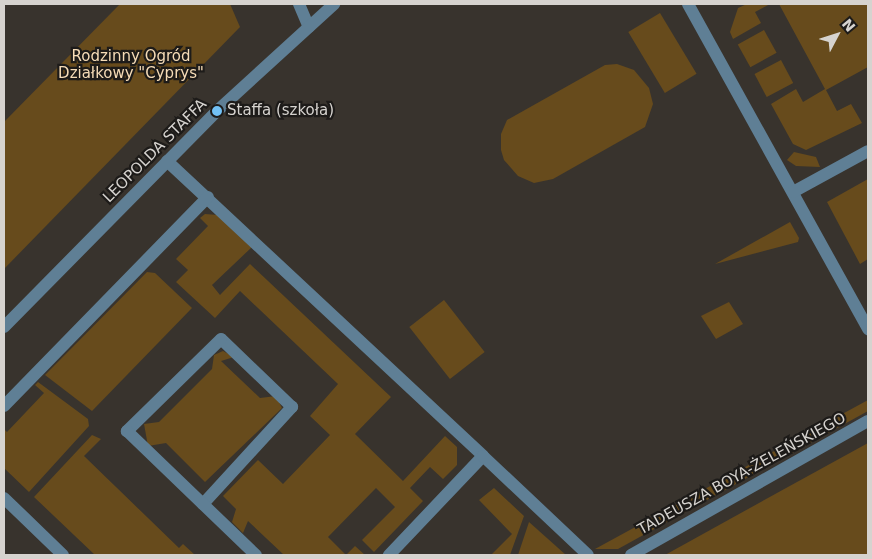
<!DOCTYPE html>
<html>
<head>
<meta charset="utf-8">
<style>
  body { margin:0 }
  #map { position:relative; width:872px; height:559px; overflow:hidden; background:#38332d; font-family:"DejaVu Sans",sans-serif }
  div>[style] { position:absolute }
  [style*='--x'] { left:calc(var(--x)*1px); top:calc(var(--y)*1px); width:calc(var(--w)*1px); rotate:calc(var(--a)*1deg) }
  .green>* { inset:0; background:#674b1c; transform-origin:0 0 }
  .minor>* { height:12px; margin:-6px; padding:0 6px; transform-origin:6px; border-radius:6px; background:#5f7f95 }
  .dots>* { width:14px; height:14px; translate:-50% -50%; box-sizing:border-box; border:2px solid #1d1b19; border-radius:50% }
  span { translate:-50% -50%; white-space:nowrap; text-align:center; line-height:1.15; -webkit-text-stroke:4.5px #1d1b19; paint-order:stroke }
  .park-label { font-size:15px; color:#f6dcb7 }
  .poi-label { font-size:15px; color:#d6d3cf }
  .left { translate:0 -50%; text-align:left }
  .street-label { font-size:15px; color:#d6d3cf }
  .frame { position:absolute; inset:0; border:5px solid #d6d3cf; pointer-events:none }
  .north { position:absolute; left:812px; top:10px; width:50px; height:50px; -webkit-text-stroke:4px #1d1b19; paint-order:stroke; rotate:50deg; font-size:14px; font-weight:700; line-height:20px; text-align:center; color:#d6d3cf }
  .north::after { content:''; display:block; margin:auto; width:18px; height:22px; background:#d6d3cf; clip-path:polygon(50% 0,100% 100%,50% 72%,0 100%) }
</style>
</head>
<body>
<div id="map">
  <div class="green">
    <div style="clip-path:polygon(120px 4px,230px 4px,240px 27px,4px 269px,4px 122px)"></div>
    <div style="clip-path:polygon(747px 4px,770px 4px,755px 12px,761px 23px,733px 39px,730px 32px,738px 8px)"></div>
    <div style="clip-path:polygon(779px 4px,868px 4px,868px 67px,826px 90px,837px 111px,851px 104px,862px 123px,806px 150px,793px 144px,771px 104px,796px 89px,803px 102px,825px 89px)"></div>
    <div style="left:660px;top:13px;width:71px;height:37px;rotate:59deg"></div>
    <div style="left:764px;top:30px;width:26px;height:30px;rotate:61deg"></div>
    <div style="left:781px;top:60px;width:26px;height:30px;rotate:62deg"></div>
    <div style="clip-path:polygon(617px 64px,634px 70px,649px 88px,653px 104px,645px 127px,553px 179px,534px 183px,518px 176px,504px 160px,501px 150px,501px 134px,507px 120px,605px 65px)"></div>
    <div style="clip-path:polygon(794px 152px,816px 157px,820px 167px,796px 166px,787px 160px)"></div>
    <div style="clip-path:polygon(868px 179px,868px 259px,860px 264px,827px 202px)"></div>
    <div style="clip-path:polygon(205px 214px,218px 215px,252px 247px,212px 285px,220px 295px,250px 264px,391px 397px,355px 434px,403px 481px,445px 436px,457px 447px,457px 465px,443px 479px,430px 467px,410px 488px,423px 501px,374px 552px,362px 540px,395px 507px,376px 488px,328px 537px,346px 555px,355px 546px,365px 555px,284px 555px,248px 521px,243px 533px,232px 522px,236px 509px,223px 496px,258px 460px,283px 484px,330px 435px,310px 416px,338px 384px,240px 291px,215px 318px,176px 282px,188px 270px,176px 259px,208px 226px,200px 218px)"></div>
    <div style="clip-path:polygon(790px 222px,799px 238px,798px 242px,715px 264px)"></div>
    <div style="clip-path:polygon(147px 272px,155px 273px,192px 308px,92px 411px,45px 375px)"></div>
    <div style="left:444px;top:300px;width:66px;height:44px;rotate:52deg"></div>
    <div style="clip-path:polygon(729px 302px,743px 324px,716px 339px,701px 316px)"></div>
    <div style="clip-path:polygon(223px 351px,234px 357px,221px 361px,260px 398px,276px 396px,282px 408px,205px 482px,166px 443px,148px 446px,144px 424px,159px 422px,212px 369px,214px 355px)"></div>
    <div style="clip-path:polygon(38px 382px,88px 419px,89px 426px,29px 492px,4px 468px,4px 429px,7px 432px,44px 393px,35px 385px)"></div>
    <div style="clip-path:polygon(868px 400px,868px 411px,618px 549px,595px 549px)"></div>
    <div style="clip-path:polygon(92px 435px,101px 439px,84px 456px,179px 548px,183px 544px,195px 555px,95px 555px,34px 497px)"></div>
    <div style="clip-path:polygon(868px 443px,868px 555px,665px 555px,777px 493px)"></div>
    <div style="clip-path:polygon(494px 488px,524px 516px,510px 555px,491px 555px,512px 534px,479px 500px)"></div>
    <div style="clip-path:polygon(529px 522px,566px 555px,518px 555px)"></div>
  </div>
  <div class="minor">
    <div style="--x:299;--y:4;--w:25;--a:67"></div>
    <div style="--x:688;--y:4;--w:372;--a:61"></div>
    <div style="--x:167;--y:161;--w:432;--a:43"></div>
    <div style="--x:483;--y:456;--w:137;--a:133.5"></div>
    <div style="--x:793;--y:192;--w:85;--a:-28.7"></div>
    <div style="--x:4;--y:327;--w:303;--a:-45.4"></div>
    <div style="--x:217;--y:111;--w:159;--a:-42.4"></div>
    <div style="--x:4;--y:406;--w:292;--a:-45.7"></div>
    <div style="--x:483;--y:456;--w:144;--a:43.3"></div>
    <div style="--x:4;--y:498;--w:82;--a:44"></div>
    <div style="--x:203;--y:504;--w:132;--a:-47.5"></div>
    <div style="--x:292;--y:407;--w:98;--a:-136.2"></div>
    <div style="--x:221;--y:339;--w:132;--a:135.6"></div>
    <div style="--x:127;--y:431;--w:179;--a:43.9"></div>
    <div style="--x:631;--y:555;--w:272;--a:-29.5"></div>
  </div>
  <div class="dots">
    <div style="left:217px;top:111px;background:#72c1f5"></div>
  </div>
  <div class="park-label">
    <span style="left:131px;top:65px">Rodzinny Ogród<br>Działkowy "Cyprys"</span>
  </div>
  <div class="poi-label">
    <span class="left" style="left:227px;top:111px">Staffa (szkoła)</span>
  </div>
  <div class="street-label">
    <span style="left:155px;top:151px;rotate:-45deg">LEOPOLDA STAFFA</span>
    <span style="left:742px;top:474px;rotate:-29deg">TADEUSZA BOYA-ŻELEŃSKIEGO</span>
  </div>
  <div class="frame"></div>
  <div class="north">N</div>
</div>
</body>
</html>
